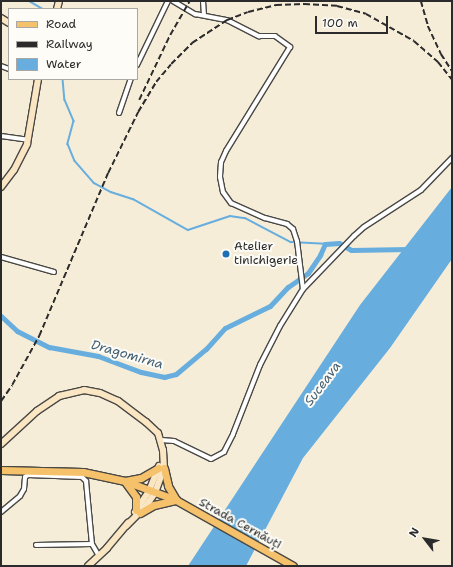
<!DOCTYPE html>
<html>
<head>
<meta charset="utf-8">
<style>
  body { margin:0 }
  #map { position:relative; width:453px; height:567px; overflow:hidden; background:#f6edd9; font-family:"Shantell Sans",sans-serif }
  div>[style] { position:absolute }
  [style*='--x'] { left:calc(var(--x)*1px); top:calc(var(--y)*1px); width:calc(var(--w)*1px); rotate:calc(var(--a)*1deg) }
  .water>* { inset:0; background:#67aede }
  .stream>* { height:1.5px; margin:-0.75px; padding:0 0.75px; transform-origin:0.75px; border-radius:0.75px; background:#67aede }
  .canal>* { height:5px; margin:-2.5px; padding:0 2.5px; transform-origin:2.5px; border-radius:2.5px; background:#67aede }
  .roads { filter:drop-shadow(1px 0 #494845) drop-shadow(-1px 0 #494845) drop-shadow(0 1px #494845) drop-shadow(0 -1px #494845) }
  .street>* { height:4px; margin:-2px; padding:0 2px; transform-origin:2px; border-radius:2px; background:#fff }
  .secondary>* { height:6px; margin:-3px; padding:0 3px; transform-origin:3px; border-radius:3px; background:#fbe6c4 }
  .primary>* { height:7px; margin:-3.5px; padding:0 3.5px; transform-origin:3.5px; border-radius:3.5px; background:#f5c16b }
  .rail>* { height:1.5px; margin-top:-0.75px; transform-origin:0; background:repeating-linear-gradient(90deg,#2b2b2b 0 6px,transparent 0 9px) }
  .dots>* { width:11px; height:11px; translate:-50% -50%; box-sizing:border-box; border:2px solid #fdfcf7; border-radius:50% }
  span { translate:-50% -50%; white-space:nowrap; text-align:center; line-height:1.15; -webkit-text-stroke:4px #fdfcf7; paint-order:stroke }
  .poi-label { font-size:12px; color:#2b2b2b }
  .left { translate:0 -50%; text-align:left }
  .street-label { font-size:12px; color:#2b2b2b }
  .water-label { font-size:13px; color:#435f73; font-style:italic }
  .frame { position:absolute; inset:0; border:2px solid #2b2b2b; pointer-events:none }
  .legend { position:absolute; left:8px; top:8px; width:130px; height:72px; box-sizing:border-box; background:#fdfcf7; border:1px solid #a9a8a5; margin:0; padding:5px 7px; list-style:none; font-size:12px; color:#2b2b2b }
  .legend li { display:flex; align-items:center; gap:8px; height:20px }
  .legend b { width:20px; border:1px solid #a9a8a5 }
  .north { position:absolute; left:405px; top:519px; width:40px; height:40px; -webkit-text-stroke:3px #fdfcf7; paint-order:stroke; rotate:301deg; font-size:11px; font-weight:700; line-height:16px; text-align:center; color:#2b2b2b }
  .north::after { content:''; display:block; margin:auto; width:14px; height:18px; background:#2b2b2b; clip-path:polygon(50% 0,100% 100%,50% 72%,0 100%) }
  .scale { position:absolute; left:315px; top:16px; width:73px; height:18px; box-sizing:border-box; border:2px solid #2b2b2b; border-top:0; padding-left:5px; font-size:12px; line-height:14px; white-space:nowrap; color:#2b2b2b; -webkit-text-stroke:3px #fdfcf7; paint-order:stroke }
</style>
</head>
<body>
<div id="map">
  <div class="water">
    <div style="clip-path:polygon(452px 187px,452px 259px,390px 348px,303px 458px,246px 566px,188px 566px,360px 305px)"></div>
  </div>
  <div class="stream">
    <div style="--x:29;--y:1;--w:16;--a:30"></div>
    <div style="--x:63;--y:79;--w:21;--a:85"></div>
    <div style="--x:65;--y:100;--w:23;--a:67"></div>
    <div style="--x:74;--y:121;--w:24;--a:105"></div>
    <div style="--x:68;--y:144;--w:18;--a:68"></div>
    <div style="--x:75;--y:161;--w:29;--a:49"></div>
    <div style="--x:94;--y:183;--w:19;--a:28"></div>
    <div style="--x:111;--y:192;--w:23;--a:18"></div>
    <div style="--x:133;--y:199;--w:63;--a:29.4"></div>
    <div style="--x:188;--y:230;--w:44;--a:-18.4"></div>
    <div style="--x:230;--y:216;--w:15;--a:8"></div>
    <div style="--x:245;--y:218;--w:52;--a:27.6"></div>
    <div style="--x:291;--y:242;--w:34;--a:3"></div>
  </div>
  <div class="canal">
    <div style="--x:1;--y:316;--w:22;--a:43"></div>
    <div style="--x:17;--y:331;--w:36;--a:27"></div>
    <div style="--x:49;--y:347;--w:50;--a:10.4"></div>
    <div style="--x:98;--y:356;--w:46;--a:20.4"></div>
    <div style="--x:141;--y:372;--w:24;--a:12"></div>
    <div style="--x:164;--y:377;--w:12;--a:-14"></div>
    <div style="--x:176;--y:374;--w:39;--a:-40"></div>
    <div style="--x:206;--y:349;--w:28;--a:-48"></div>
    <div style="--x:225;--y:328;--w:50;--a:-26.1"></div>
    <div style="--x:270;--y:306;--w:26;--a:-47"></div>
    <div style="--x:288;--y:287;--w:24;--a:-35"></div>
    <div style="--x:308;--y:273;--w:22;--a:-56"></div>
    <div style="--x:320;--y:255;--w:12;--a:-66"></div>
    <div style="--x:325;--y:244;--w:14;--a:-4"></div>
    <div style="--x:339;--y:243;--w:14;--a:30"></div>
    <div style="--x:351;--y:250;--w:58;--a:-1"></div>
  </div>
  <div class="roads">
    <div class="street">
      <div style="--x:173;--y:1;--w:26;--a:31"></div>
      <div style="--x:195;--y:14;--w:33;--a:11"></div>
      <div style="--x:227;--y:20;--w:36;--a:27"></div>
      <div style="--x:259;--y:36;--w:16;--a:0"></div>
      <div style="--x:275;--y:36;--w:19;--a:36"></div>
      <div style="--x:290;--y:47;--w:122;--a:121.6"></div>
      <div style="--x:226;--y:151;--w:12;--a:114"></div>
      <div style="--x:221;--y:162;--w:15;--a:94"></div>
      <div style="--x:220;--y:177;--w:15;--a:79"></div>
      <div style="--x:223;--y:192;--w:14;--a:54"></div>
      <div style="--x:231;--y:203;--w:37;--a:24"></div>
      <div style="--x:265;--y:218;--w:23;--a:15"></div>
      <div style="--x:287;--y:224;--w:8;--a:40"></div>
      <div style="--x:293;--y:229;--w:13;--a:72"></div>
      <div style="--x:297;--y:241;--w:48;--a:82.9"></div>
      <div style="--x:203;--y:1;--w:13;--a:86"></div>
      <div style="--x:137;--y:65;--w:71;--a:-64.2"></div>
      <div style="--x:1;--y:66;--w:9;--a:21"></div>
      <div style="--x:119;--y:113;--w:36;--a:-71"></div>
      <div style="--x:1;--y:136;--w:27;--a:8"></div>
      <div style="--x:1;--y:257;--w:55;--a:15.8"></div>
      <div style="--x:161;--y:440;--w:13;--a:4"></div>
      <div style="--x:174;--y:441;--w:41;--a:25.9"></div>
      <div style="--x:211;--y:459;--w:15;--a:-28"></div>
      <div style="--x:224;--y:452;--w:20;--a:-63"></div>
      <div style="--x:233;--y:434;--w:74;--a:-68.6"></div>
      <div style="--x:260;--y:365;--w:44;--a:-62.9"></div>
      <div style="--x:280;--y:326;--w:44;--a:-58.1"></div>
      <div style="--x:303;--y:289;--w:74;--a:-46.1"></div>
      <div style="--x:354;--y:236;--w:13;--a:-42"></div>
      <div style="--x:364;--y:227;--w:68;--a:-33"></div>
      <div style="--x:421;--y:190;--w:45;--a:-45.9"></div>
      <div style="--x:1;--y:512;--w:25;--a:-40"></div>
      <div style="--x:20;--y:496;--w:8;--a:-60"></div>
      <div style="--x:24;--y:489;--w:12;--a:-85"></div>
      <div style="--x:25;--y:477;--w:4;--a:-34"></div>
      <div style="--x:28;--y:475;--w:54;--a:2.1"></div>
      <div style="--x:82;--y:477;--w:6;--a:45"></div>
      <div style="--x:86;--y:481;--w:63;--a:84.6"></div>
      <div style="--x:92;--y:544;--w:14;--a:60"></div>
      <div style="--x:36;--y:545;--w:56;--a:-1"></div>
    </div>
    <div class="secondary">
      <div style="--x:57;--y:9;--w:8;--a:-76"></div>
      <div style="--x:1;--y:18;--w:9;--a:32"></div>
      <div style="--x:1;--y:187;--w:21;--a:-53"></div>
      <div style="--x:14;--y:170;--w:29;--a:-63"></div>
      <div style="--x:27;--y:144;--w:66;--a:-80.4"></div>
      <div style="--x:1;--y:444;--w:49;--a:-42.5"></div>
      <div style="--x:37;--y:411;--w:27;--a:-34"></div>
      <div style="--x:59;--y:396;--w:26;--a:-13"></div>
      <div style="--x:84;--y:390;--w:16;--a:11"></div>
      <div style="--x:100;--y:393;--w:20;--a:24"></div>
      <div style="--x:118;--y:401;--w:35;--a:37"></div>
      <div style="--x:146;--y:422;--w:16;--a:43"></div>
      <div style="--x:158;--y:433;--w:18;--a:74"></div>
      <div style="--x:163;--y:450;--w:18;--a:87"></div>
      <div style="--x:164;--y:468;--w:27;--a:110"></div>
      <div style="--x:155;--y:493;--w:16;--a:125"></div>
      <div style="--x:146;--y:506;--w:28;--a:135"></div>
      <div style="--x:135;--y:512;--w:25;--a:-56"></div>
      <div style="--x:149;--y:491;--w:27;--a:-68"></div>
      <div style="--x:88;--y:566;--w:26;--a:-43"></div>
      <div style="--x:107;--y:548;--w:33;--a:-50"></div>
    </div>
    <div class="primary">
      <div style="--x:164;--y:468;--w:18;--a:77"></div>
      <div style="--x:168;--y:486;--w:16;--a:60"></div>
      <div style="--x:1;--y:470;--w:82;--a:1.4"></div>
      <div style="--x:83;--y:472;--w:43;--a:12.1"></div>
      <div style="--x:125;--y:481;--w:54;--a:20.4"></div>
      <div style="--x:176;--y:500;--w:134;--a:29.4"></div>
      <div style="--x:125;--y:481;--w:16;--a:-11"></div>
      <div style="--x:141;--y:478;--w:20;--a:-30"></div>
      <div style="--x:126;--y:483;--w:17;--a:54"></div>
      <div style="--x:136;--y:497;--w:13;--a:90"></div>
      <div style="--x:140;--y:513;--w:16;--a:-30"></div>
      <div style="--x:154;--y:505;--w:23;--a:-13"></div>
    </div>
  </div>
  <div class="rail">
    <div style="--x:421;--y:1;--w:26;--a:74"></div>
    <div style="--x:428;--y:26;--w:31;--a:65"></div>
    <div style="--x:441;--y:54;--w:20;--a:57"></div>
    <div style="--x:139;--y:100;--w:72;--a:-64.5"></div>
    <div style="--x:170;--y:35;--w:39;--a:-60"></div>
    <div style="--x:1;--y:401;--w:19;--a:-55"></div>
    <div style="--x:12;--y:385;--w:56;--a:-61.1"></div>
    <div style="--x:39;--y:336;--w:177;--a:-67.1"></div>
    <div style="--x:108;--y:173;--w:68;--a:-63.8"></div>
    <div style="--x:138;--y:112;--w:35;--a:-59"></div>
    <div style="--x:156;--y:82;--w:23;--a:-50"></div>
    <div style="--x:171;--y:64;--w:30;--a:-45"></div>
    <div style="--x:192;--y:43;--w:42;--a:-33.3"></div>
    <div style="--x:227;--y:20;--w:22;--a:-21"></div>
    <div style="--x:248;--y:12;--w:29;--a:-14"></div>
    <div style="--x:276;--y:5;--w:28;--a:-2"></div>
    <div style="--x:304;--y:4;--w:33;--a:3"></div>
    <div style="--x:337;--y:6;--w:30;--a:15"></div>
    <div style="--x:366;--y:14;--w:55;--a:29.4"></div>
    <div style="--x:414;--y:41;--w:32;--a:41"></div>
    <div style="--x:438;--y:62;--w:22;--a:51"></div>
  </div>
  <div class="dots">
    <div style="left:226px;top:254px;background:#1f6fb2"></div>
  </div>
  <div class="poi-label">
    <span class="left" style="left:234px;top:254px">Atelier<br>tinichigerie</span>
  </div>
  <div class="street-label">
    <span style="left:240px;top:524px;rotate:29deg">Strada Cernăuți</span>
  </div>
  <div class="water-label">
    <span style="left:127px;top:355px;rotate:16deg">Dragomirna</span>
    <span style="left:323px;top:384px;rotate:-53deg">Suceava</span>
  </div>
  <div class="frame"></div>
  <ul class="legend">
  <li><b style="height:5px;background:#f5c16b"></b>Road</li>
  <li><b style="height:5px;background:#2b2b2b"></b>Railway</li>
  <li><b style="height:11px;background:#67aede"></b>Water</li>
  </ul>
  <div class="north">N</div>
  <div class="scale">100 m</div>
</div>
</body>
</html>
